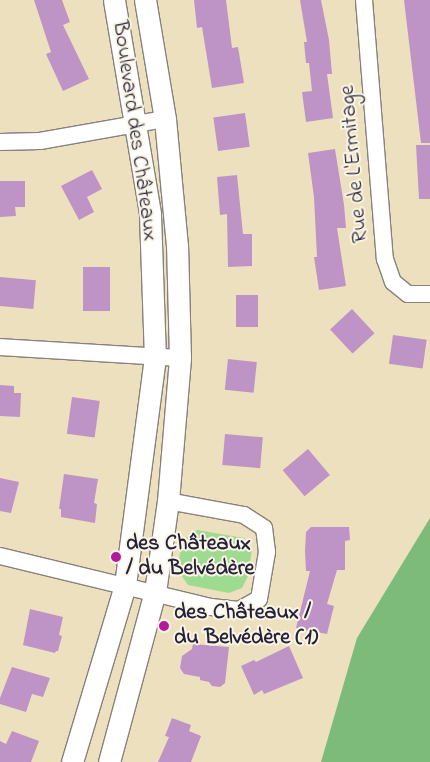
<!DOCTYPE html>
<html>
<head>
<meta charset="utf-8">
<style>
  body { margin:0 }
  #map { position:relative; width:430px; height:762px; overflow:hidden; background:#ede0be; font-family:"Indie Flower",sans-serif }
  div>[style] { position:absolute }
  [style*='--x'] { left:calc(var(--x)*1px); top:calc(var(--y)*1px); width:calc(var(--w)*1px); rotate:calc(var(--a)*1deg) }
  .green>* { inset:0; background:#9cdb90 }
  .forest>* { inset:0; background:#7dbb7a }
  .building>* { inset:0; background:#bd94c5; transform-origin:0 0 }
  .roads { filter:drop-shadow(1px 0 #88817c) drop-shadow(-1px 0 #88817c) drop-shadow(0 1px #88817c) drop-shadow(0 -1px #88817c) }
  .minor>* { height:16px; margin:-8px; padding:0 8px; transform-origin:8px; border-radius:8px; background:#fff }
  .tertiary>* { height:21px; margin:-10.5px; padding:0 10.5px; transform-origin:10.5px; border-radius:10.5px; background:#fff }
  .dots>* { width:14px; height:14px; translate:-50% -50%; box-sizing:border-box; border:2px solid #fcf5e5; border-radius:50% }
  span { translate:-50% -50%; white-space:nowrap; text-align:center; line-height:1.15; -webkit-text-stroke:4px #fcf5e5; paint-order:stroke }
  .street-label { font-size:22px; color:#22223b }
  .poi-label { font-size:22px; color:#22223b; font-weight:700 }
  .left { translate:0 -50%; text-align:left }
</style>
</head>
<body>
<div id="map">
  <div class="green">
    <div style="clip-path:polygon(197px 530px,244px 538px,252px 549px,248px 576px,242px 588px,229px 593px,188px 585px,177px 569px,183px 539px)"></div>
  </div>
  <div class="forest">
    <div style="clip-path:polygon(430px 518px,430px 762px,321px 762px,357px 638px)"></div>
  </div>
  <div class="building">
    <div style="clip-path:polygon(34px 0,62px 0,70px 22px,63px 25px,89px 79px,63px 91px,46px 54px,51px 52px)"></div>
    <div style="clip-path:polygon(194px 0,226px 0,232px 48px,238px 47px,244px 83px,212px 88px,202px 27px,197px 28px)"></div>
    <div style="clip-path:polygon(300px 0,321px 0,329px 40px,332px 74px,327px 74px,333px 118px,306px 122px,302px 92px,312px 91px,309px 63px,306px 63px,304px 42px,307px 42px)"></div>
    <div style="clip-path:polygon(404px 0,430px 0,430px 143px,421px 143px)"></div>
    <div style="left:245px;top:113px;width:34px;height:32px;rotate:82deg"></div>
    <div style="clip-path:polygon(416px 145px,430px 145px,430px 199px,419px 199px)"></div>
    <div style="clip-path:polygon(335px 149px,344px 205px,346px 228px,337px 228px,346px 286px,319px 290px,314px 257px,317px 257px,314px 197px,308px 153px)"></div>
    <div style="clip-path:polygon(92px 170px,102px 189px,87px 197px,94px 212px,79px 220px,61px 186px)"></div>
    <div style="clip-path:polygon(237px 175px,243px 234px,252px 234px,252px 266px,228px 267px,227px 214px,220px 215px,217px 177px)"></div>
    <div style="clip-path:polygon(0 181px,25px 181px,25px 207px,15px 207px,16px 216px,0 217px)"></div>
    <div style="left:83px;top:267px;width:27px;height:44px"></div>
    <div style="left:0;top:277px;width:36px;height:29px;rotate:5deg"></div>
    <div style="left:236px;top:295px;width:22px;height:32px"></div>
    <div style="left:352px;top:309px;width:33px;height:30px;rotate:47deg"></div>
    <div style="left:393px;top:335px;width:34px;height:29px;rotate:8deg"></div>
    <div style="left:228px;top:359px;width:29px;height:31px;rotate:6deg"></div>
    <div style="clip-path:polygon(0 385px,14px 386px,14px 393px,21px 393px,20px 417px,0 416px)"></div>
    <div style="left:72px;top:397px;width:28px;height:37px;rotate:8deg"></div>
    <div style="left:225px;top:434px;width:38px;height:31px;rotate:5deg"></div>
    <div style="left:308px;top:449px;width:34px;height:33px;rotate:50deg"></div>
    <div style="clip-path:polygon(64px 474px,98px 479px,94px 503px,97px 504px,95px 523px,61px 517px,61px 509px,59px 509px)"></div>
    <div style="clip-path:polygon(0 478px,19px 482px,11px 513px,0 511px)"></div>
    <div style="clip-path:polygon(311px 527px,349px 527px,350px 540px,345px 541px,345px 570px,337px 570px,327px 604px,334px 606px,327px 634px,296px 628px,310px 571px,306px 571px,305px 551px,306px 532px)"></div>
    <div style="clip-path:polygon(30px 609px,63px 617px,59px 635px,62px 636px,58px 651px,56px 651px,55px 653px,23px 645px)"></div>
    <div style="clip-path:polygon(193px 644px,229px 647px,225px 683px,220px 687px,212px 686px,209px 682px,200px 680px,200px 677px,184px 674px,180px 668px,182px 656px,192px 649px)"></div>
    <div style="clip-path:polygon(289px 646px,303px 678px,264px 694px,262px 690px,254px 695px,241px 666px,254px 660px,256px 662px)"></div>
    <div style="clip-path:polygon(12px 667px,50px 678px,43px 697px,32px 694px,26px 712px,0 704px,0 698px)"></div>
    <div style="clip-path:polygon(172px 718px,191px 725px,189px 731px,201px 736px,191px 762px,158px 762px,169px 737px,165px 736px)"></div>
    <div style="clip-path:polygon(12px 731px,39px 741px,31px 762px,0 762px,0 741px,6px 744px)"></div>
  </div>
  <div class="roads">
    <div class="minor">
      <div style="--x:364;--y:0;--w:260;--a:85.4"></div>
      <div style="--x:385;--y:259;--w:24;--a:71"></div>
      <div style="--x:393;--y:282;--w:19;--a:39"></div>
      <div style="--x:408;--y:294;--w:22;--a:0"></div>
      <div style="--x:0;--y:142;--w:40;--a:-1.4"></div>
      <div style="--x:40;--y:141;--w:127;--a:-10"></div>
      <div style="--x:0;--y:347;--w:180;--a:3.5"></div>
      <div style="--x:0;--y:556;--w:217;--a:13.6"></div>
      <div style="--x:211;--y:607;--w:28;--a:6"></div>
      <div style="--x:239;--y:610;--w:23;--a:-29"></div>
      <div style="--x:259;--y:599;--w:48;--a:-80.3"></div>
      <div style="--x:267;--y:552;--w:24;--a:-97"></div>
      <div style="--x:264;--y:528;--w:24;--a:-147"></div>
      <div style="--x:244;--y:515;--w:77;--a:-169.6"></div>
    </div>
    <div class="tertiary">
      <div style="--x:72;--y:762;--w:185;--a:-73.3"></div>
      <div style="--x:125;--y:585;--w:229;--a:-82.5"></div>
      <div style="--x:155;--y:358;--w:145;--a:-92"></div>
      <div style="--x:150;--y:213;--w:216;--a:-99.6"></div>
      <div style="--x:109;--y:762;--w:176;--a:-74.9"></div>
      <div style="--x:155;--y:592;--w:92;--a:-81.9"></div>
      <div style="--x:168;--y:501;--w:144;--a:-85.2"></div>
      <div style="--x:180;--y:358;--w:112;--a:-91.5"></div>
      <div style="--x:177;--y:246;--w:128;--a:-95.4"></div>
      <div style="--x:165;--y:119;--w:121;--a:-99.5"></div>
    </div>
  </div>
  <div class="dots">
    <div style="left:116px;top:557px;background:#b5179e"></div>
    <div style="left:164px;top:626px;background:#b5179e"></div>
  </div>
  <div class="street-label">
    <span style="left:134px;top:131px;rotate:82deg">Boulevard des Châteaux</span>
    <span style="left:355px;top:164px;rotate:-95deg">Rue de L'Ermitage</span>
  </div>
  <div class="poi-label">
    <span class="left" style="left:126px;top:557px">des Châteaux<br>/ du Belvédère</span>
    <span class="left" style="left:174px;top:626px">des Châteaux /<br>du Belvédère (1)</span>
  </div>
</div>
</body>
</html>
